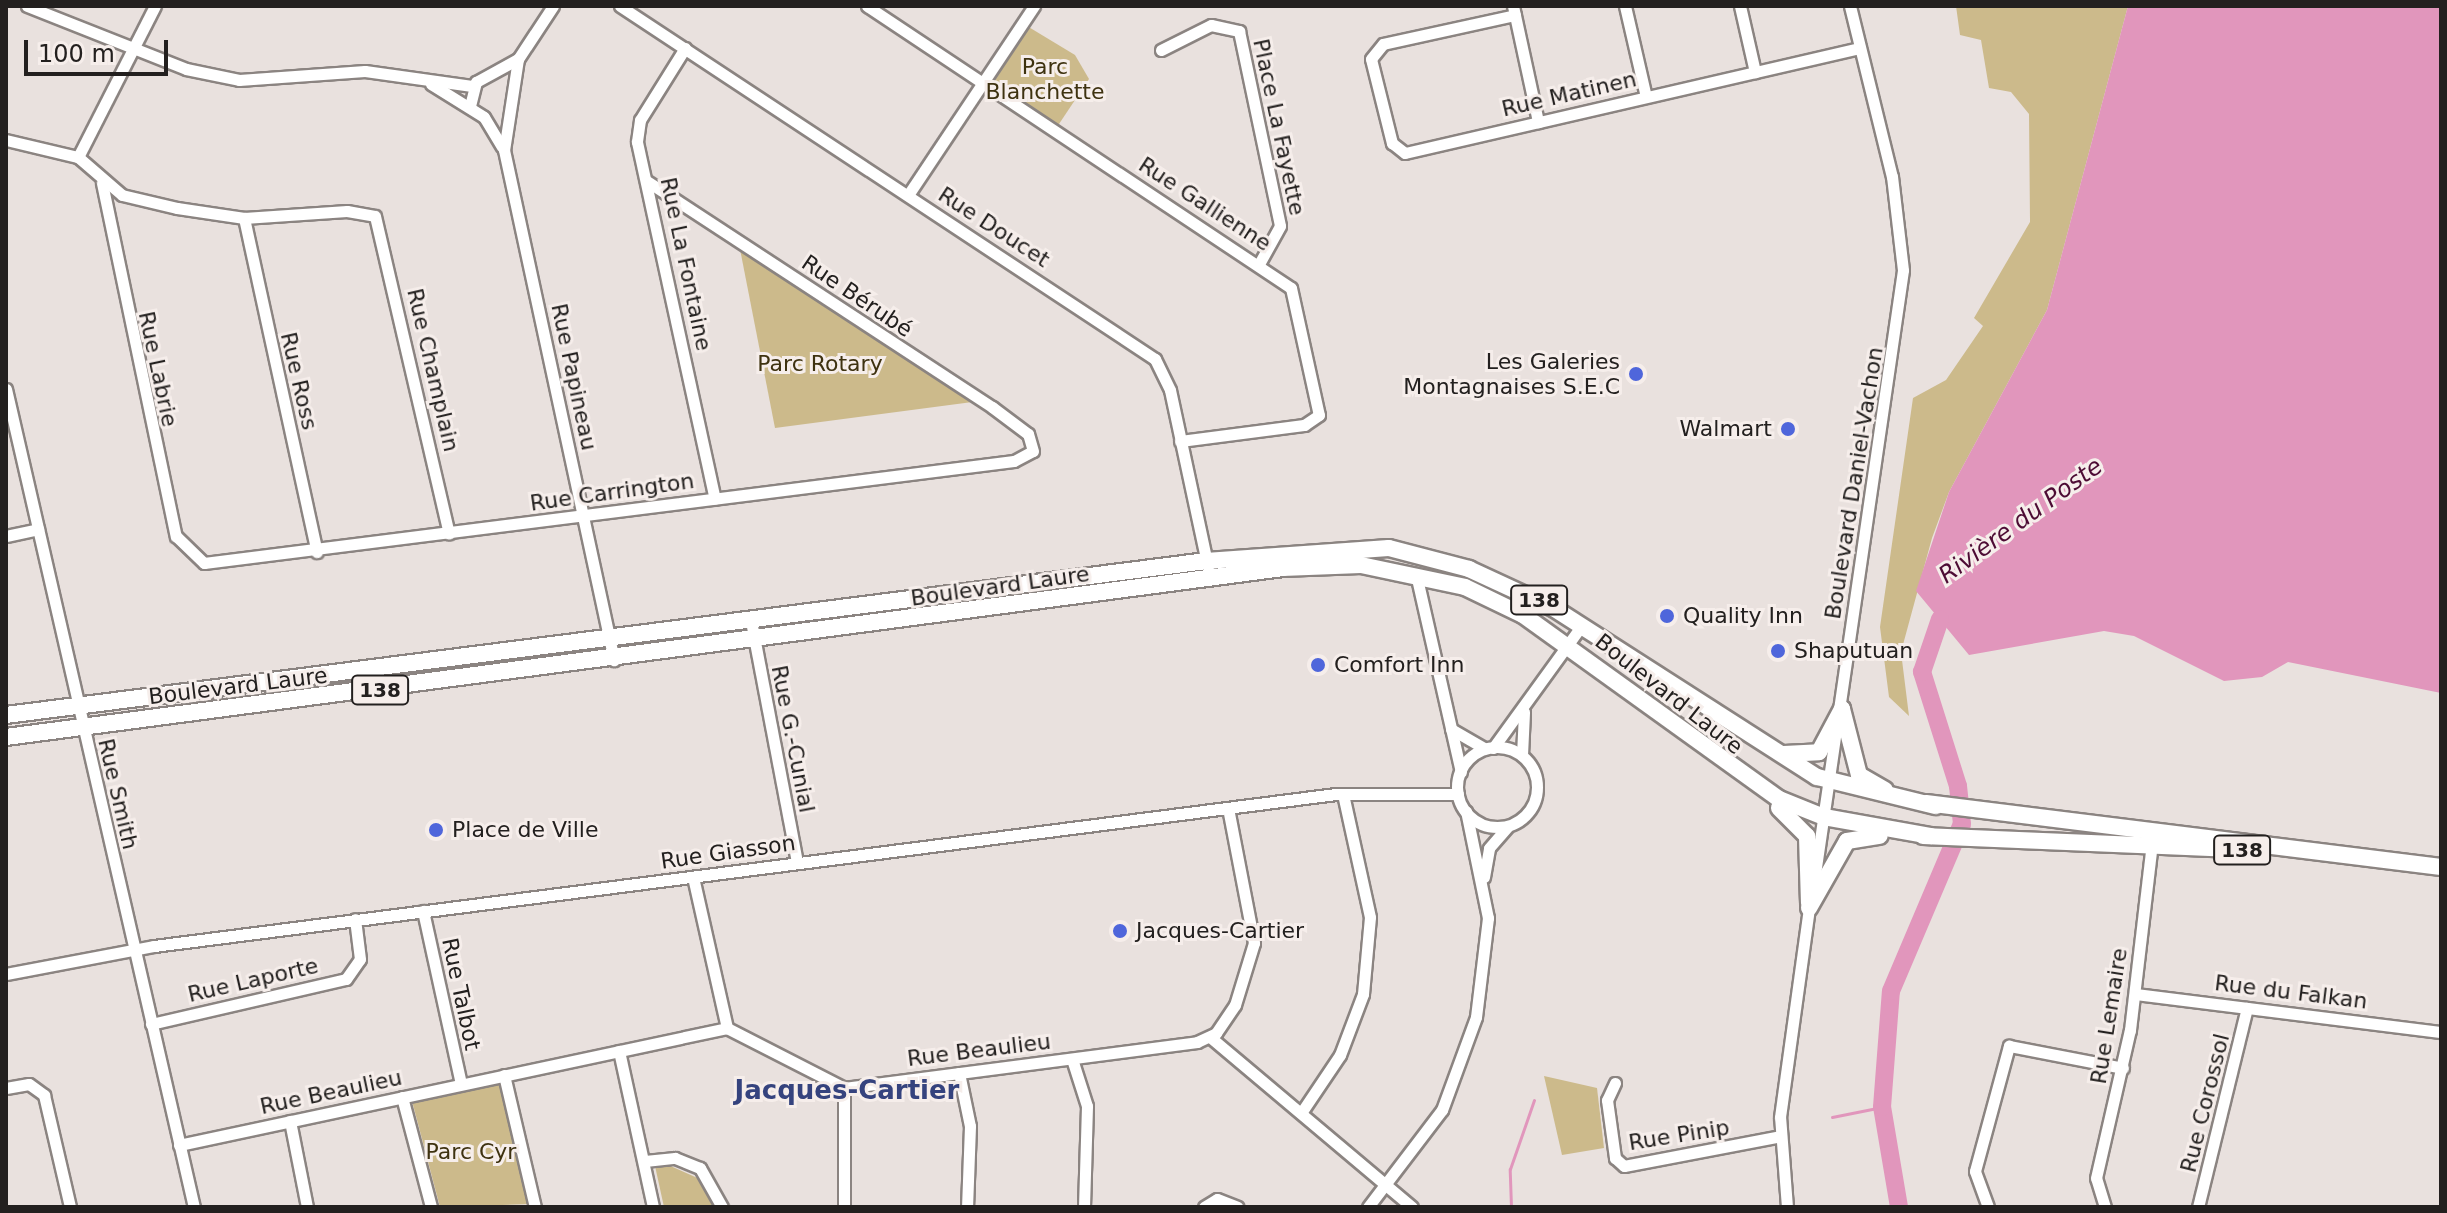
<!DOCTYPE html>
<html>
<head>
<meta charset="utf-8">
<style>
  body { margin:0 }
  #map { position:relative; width:2447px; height:1213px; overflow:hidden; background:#e9e1de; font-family:"DejaVu Sans",sans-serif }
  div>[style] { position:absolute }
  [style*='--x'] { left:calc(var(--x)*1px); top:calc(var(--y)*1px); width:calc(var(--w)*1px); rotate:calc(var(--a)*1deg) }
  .green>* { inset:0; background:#ccba8b }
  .water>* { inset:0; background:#e196bc }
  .stream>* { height:3px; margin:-1.5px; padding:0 1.5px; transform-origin:1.5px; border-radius:1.5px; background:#e196bc }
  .river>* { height:18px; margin:-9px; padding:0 9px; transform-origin:9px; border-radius:9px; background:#e196bc }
  .roads { filter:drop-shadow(2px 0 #8b8481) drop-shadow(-2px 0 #8b8481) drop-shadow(0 2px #8b8481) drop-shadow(0 -2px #8b8481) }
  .minor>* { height:11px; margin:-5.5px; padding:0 5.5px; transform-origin:5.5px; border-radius:5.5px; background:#fff }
  .minor>.ring { margin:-5.5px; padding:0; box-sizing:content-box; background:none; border:11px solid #fff; border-radius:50% }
  .highway>* { height:16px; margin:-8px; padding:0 8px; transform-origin:8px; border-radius:8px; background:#fff }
  .dots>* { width:22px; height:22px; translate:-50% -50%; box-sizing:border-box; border:4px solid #f6eeeb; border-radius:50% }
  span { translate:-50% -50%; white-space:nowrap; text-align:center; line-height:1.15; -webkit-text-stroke:6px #f6eeeb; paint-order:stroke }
  .shield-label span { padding:2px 6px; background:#f6eeeb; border:2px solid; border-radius:6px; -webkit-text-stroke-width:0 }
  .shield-label { font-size:20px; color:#23201f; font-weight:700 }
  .park-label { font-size:22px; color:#3e3210 }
  .street-label { font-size:22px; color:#23201f }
  .poi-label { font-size:22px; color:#23201f }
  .right { translate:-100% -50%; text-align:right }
  .left { translate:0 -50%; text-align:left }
  .water-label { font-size:24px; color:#4d0b34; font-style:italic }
  .quarter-label { font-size:26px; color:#35437e; font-weight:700 }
  .frame { position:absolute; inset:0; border:8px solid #23201f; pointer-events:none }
  .scale { position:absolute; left:24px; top:40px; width:144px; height:36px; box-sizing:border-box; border:4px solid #23201f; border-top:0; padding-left:10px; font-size:24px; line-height:28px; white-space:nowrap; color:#23201f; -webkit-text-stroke:6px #f6eeeb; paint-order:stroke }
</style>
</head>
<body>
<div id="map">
  <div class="green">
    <div style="clip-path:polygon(1956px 6px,2128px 6px,2047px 310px,1949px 492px,1932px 538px,1901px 652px,1909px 716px,1889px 697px,1880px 627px,1913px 398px,1946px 380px,1983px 326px,1974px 318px,2030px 222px,2029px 114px,2011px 92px,1989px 88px,1981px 40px,1960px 35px)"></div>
    <div style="clip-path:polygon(1022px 23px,1075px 55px,1089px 79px,1055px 130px,982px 81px)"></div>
    <div style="clip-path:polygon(739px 244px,980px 401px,775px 428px)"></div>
    <div style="clip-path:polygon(1544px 1076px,1597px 1088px,1604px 1148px,1562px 1155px)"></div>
    <div style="clip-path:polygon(501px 1081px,530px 1204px,440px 1207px,412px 1101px)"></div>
    <div style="clip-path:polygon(666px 1164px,702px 1180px,716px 1207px,664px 1207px,655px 1166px)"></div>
  </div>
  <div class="water">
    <div style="clip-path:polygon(2128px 6px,2441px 6px,2441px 693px,2288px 662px,2262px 677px,2224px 681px,2134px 636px,2104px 631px,1969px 655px,1916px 591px,1949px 492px,2047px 310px)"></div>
  </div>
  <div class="stream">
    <div style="--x:1832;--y:1117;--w:51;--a:-11.3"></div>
    <div style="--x:1511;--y:1207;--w:38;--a:-92"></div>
    <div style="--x:1510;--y:1169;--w:73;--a:-70.8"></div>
  </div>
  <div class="river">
    <div style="--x:1899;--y:1207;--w:101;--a:-99.6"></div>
    <div style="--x:1882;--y:1107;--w:116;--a:-85.6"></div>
    <div style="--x:1891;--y:991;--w:181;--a:-67"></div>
    <div style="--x:1962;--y:824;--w:38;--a:-96"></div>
    <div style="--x:1958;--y:786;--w:120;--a:-107.5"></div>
    <div style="--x:1922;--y:672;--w:56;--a:-71.2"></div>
  </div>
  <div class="roads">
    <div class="minor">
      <div style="--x:27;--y:6;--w:171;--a:21.6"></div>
      <div style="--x:186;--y:69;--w:54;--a:11.7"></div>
      <div style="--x:239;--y:80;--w:126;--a:-4.1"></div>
      <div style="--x:365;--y:71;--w:108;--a:8"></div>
      <div style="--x:553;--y:6;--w:64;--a:123.4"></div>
      <div style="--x:518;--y:59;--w:92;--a:98.7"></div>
      <div style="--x:504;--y:150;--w:522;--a:77.83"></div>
      <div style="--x:620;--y:6;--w:641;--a:33.42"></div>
      <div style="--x:1155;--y:359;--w:34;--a:64"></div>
      <div style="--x:1170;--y:390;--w:181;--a:77.9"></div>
      <div style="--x:867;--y:6;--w:509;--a:33.63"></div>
      <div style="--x:1291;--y:288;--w:130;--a:77.6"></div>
      <div style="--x:1319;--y:415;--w:18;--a:146"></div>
      <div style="--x:1304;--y:425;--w:125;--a:172.6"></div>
      <div style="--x:1513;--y:6;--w:119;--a:77.8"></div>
      <div style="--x:1625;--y:6;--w:93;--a:77"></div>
      <div style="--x:1740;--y:6;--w:68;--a:77.2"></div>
      <div style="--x:1515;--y:15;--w:135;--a:167.6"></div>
      <div style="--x:1383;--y:44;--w:19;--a:129"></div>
      <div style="--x:1371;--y:59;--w:87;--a:76"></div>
      <div style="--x:1392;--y:143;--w:16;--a:38"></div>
      <div style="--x:1405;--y:153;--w:467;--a:-13"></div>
      <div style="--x:685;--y:48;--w:85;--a:122"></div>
      <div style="--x:640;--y:120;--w:22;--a:98"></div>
      <div style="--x:637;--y:142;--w:365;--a:77.7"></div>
      <div style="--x:1161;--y:50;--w:56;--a:-26.6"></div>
      <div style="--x:1211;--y:25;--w:29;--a:12"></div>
      <div style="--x:1239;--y:31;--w:199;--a:78.1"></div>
      <div style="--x:1280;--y:226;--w:43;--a:118.9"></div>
      <div style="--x:431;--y:84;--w:62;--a:31.9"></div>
      <div style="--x:484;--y:117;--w:35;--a:59"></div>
      <div style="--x:470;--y:106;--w:25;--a:-76"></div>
      <div style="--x:476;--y:82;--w:48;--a:-28.7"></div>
      <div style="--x:6;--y:140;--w:74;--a:13.3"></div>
      <div style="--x:78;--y:157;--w:58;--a:40.8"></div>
      <div style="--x:122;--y:195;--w:57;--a:13.3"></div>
      <div style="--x:177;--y:208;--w:68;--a:8.5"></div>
      <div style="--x:244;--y:218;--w:103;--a:-3.9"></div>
      <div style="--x:347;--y:211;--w:28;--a:10"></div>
      <div style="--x:375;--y:216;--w:326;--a:76.9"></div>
      <div style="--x:78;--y:157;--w:169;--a:-63"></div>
      <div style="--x:102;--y:183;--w:361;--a:78.2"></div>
      <div style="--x:176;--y:536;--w:39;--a:44"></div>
      <div style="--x:204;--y:563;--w:816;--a:-7.18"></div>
      <div style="--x:1014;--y:461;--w:21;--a:-28"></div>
      <div style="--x:1033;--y:451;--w:18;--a:-106"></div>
      <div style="--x:1028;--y:434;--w:45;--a:-143.1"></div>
      <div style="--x:992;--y:407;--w:411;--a:-146.8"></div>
      <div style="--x:908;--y:195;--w:227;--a:-56.3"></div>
      <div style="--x:244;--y:218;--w:342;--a:77.7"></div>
      <div style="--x:6;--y:389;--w:839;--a:77.06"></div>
      <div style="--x:6;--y:536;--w:33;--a:-12"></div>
      <div style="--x:1416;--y:574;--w:203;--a:77.2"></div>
      <div style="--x:751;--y:621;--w:246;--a:79.2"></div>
      <div style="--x:1451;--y:729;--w:39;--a:30"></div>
      <div class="ring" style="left:1457px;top:747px;width:69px;height:69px"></div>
      <div style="--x:1493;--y:748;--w:152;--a:-54.1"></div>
      <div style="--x:1522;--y:755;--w:43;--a:-87.3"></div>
      <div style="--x:693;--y:877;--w:155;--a:77.3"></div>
      <div style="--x:1484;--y:877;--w:29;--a:-80"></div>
      <div style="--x:1489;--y:848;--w:28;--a:-49"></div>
      <div style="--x:1814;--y:881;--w:617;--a:-81.71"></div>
      <div style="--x:1903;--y:270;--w:94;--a:-96.7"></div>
      <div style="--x:1892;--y:177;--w:176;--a:-103.8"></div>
      <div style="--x:423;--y:911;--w:177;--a:77.6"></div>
      <div style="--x:6;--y:974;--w:151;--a:-10.7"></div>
      <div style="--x:154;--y:946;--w:1192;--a:-7.33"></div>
      <div style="--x:1336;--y:794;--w:122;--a:0"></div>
      <div style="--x:2135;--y:994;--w:308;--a:7.1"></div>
      <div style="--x:151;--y:1024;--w:200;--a:-13"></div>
      <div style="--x:346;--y:979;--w:24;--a:-55"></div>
      <div style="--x:360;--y:959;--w:40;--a:-97.1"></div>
      <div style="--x:1210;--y:1037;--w:264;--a:40.1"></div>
      <div style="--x:619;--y:1051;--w:160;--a:77.7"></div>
      <div style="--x:1072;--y:1059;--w:49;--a:72.3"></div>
      <div style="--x:1087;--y:1106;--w:101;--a:91.7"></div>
      <div style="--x:959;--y:1073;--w:54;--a:78.3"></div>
      <div style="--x:970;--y:1126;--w:81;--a:92.1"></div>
      <div style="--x:504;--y:1075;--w:136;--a:76.8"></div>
      <div style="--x:1615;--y:1083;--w:19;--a:115"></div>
      <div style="--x:1607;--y:1100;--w:59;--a:82.1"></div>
      <div style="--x:1615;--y:1158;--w:12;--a:42"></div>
      <div style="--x:1624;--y:1166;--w:160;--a:-10.8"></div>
      <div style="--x:6;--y:1088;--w:23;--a:-10"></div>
      <div style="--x:29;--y:1084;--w:19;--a:36"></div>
      <div style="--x:44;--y:1095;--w:115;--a:76.9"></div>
      <div style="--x:844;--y:1088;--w:119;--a:90"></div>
      <div style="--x:402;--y:1097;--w:114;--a:75.2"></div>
      <div style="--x:1301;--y:1113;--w:70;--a:-56.1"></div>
      <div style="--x:1340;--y:1055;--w:65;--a:-69.3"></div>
      <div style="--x:1363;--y:994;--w:77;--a:-84.8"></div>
      <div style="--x:1370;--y:917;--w:126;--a:-102.4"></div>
      <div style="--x:290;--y:1121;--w:88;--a:78.8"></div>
      <div style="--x:179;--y:1145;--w:560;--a:-12.05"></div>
      <div style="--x:727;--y:1028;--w:131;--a:27.1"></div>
      <div style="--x:844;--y:1088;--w:356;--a:-7.4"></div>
      <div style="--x:1197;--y:1042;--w:21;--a:-25"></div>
      <div style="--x:1216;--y:1033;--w:34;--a:-56"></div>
      <div style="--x:1235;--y:1005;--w:65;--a:-73"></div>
      <div style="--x:1254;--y:943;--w:137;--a:-100.9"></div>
      <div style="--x:645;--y:1161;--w:30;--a:-6"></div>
      <div style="--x:675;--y:1158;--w:27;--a:22"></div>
      <div style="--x:700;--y:1168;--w:45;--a:60.6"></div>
      <div style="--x:1204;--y:1207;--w:15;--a:-32"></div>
      <div style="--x:1217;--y:1199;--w:22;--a:21"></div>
      <div style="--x:1368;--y:1207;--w:122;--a:-52.7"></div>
      <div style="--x:1442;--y:1110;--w:99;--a:-69.9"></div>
      <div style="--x:1476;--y:1017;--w:100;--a:-83.1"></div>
      <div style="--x:1488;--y:918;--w:109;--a:-101.6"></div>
      <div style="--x:1787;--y:1207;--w:90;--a:-94.4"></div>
      <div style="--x:1780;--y:1117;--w:217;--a:-82.1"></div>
      <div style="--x:1988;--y:1207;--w:38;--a:-110"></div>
      <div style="--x:1975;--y:1171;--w:130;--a:-74.8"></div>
      <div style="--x:2009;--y:1046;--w:116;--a:10.9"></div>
      <div style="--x:2105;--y:1207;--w:30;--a:-107"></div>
      <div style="--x:2096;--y:1178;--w:152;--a:-77.1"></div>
      <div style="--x:2130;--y:1030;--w:189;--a:-83.3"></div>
      <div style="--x:2198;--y:1207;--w:205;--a:-76.2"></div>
    </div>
    <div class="highway">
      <div style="--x:1842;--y:709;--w:68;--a:75.6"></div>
      <div style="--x:1859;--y:775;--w:30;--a:30"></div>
      <div style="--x:6;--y:715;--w:1210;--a:-7.31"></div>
      <div style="--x:1206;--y:561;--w:183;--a:-4.1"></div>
      <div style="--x:1389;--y:548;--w:83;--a:14.7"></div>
      <div style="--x:1469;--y:569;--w:95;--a:24.9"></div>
      <div style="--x:1555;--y:609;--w:311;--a:32.7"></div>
      <div style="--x:1817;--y:777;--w:122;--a:13.8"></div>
      <div style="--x:6;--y:737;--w:1287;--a:-7.54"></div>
      <div style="--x:1282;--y:568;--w:79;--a:-2.2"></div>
      <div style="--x:1361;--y:565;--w:106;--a:11.9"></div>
      <div style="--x:1465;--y:587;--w:64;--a:25.8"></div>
      <div style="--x:1523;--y:615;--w:315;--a:35.7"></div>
      <div style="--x:1779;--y:799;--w:48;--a:21.8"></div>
      <div style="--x:1824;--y:817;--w:109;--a:10.1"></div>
      <div style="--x:1784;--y:754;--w:35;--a:-3"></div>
      <div style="--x:1819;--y:752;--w:49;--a:-61.9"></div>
      <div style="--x:1926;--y:803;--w:519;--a:7.08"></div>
      <div style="--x:1779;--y:808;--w:40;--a:45"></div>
      <div style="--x:1807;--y:836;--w:67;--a:88.3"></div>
      <div style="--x:1923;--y:836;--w:329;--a:2.4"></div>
      <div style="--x:1809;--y:908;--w:77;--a:-60.4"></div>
      <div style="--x:1847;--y:841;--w:33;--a:-9"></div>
    </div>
  </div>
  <div class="dots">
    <div style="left:1636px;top:374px;background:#4f66db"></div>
    <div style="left:1788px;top:429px;background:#4f66db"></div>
    <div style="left:1667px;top:616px;background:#4f66db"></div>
    <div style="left:1778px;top:651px;background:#4f66db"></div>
    <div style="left:1318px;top:665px;background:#4f66db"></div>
    <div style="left:436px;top:830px;background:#4f66db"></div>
    <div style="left:1120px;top:931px;background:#4f66db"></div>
  </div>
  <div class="shield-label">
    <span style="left:1539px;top:600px">138</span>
    <span style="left:380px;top:690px">138</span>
    <span style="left:2242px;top:850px">138</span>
  </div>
  <div class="park-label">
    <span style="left:1045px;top:79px">Parc<br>Blanchette</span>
    <span style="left:820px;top:364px">Parc Rotary</span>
    <span style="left:471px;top:1152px">Parc Cyr</span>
  </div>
  <div class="street-label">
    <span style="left:1569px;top:94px;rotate:-13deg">Rue Matinen</span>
    <span style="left:1279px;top:127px;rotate:78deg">Place La Fayette</span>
    <span style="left:1205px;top:204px;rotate:33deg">Rue Gallienne</span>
    <span style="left:994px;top:227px;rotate:33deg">Rue Doucet</span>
    <span style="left:686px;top:264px;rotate:78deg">Rue La Fontaine</span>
    <span style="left:857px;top:296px;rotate:34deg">Rue Bérubé</span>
    <span style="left:158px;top:369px;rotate:78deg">Rue Labrie</span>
    <span style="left:433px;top:370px;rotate:77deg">Rue Champlain</span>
    <span style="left:574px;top:377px;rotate:78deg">Rue Papineau</span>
    <span style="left:299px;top:381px;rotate:77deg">Rue Ross</span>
    <span style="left:1854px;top:483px;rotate:-81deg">Boulevard Daniel-Vachon</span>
    <span style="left:612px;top:492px;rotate:-8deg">Rue Carrington</span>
    <span style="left:1000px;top:586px;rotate:-8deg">Boulevard Laure</span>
    <span style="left:238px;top:686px;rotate:-7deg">Boulevard Laure</span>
    <span style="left:1669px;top:694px;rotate:38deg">Boulevard Laure</span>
    <span style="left:793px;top:739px;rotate:79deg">Rue G.-Cunial</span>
    <span style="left:118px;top:794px;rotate:77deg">Rue Smith</span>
    <span style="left:728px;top:852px;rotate:-8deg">Rue Giasson</span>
    <span style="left:253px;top:980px;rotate:-13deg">Rue Laporte</span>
    <span style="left:2291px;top:992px;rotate:7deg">Rue du Falkan</span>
    <span style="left:461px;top:994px;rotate:78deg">Rue Talbot</span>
    <span style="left:2109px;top:1016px;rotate:-81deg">Rue Lemaire</span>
    <span style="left:979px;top:1050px;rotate:-7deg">Rue Beaulieu</span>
    <span style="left:331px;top:1092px;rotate:-12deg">Rue Beaulieu</span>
    <span style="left:2205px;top:1103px;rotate:-76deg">Rue Corossol</span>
    <span style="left:1679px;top:1135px;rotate:-9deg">Rue Pinip</span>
  </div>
  <div class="poi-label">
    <span class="right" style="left:1620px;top:374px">Les Galeries<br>Montagnaises S.E.C</span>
    <span class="right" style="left:1772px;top:429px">Walmart</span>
    <span class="left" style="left:1683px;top:616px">Quality Inn</span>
    <span class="left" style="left:1794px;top:651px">Shaputuan</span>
    <span class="left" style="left:1334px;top:665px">Comfort Inn</span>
    <span class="left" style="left:452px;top:830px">Place de Ville</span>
    <span class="left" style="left:1136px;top:931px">Jacques-Cartier</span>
  </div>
  <div class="water-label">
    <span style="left:2021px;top:521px;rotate:-36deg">Rivière du Poste</span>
  </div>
  <div class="quarter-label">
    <span style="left:847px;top:1091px">Jacques-Cartier</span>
  </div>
  <div class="frame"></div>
  <div class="scale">100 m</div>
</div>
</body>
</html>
